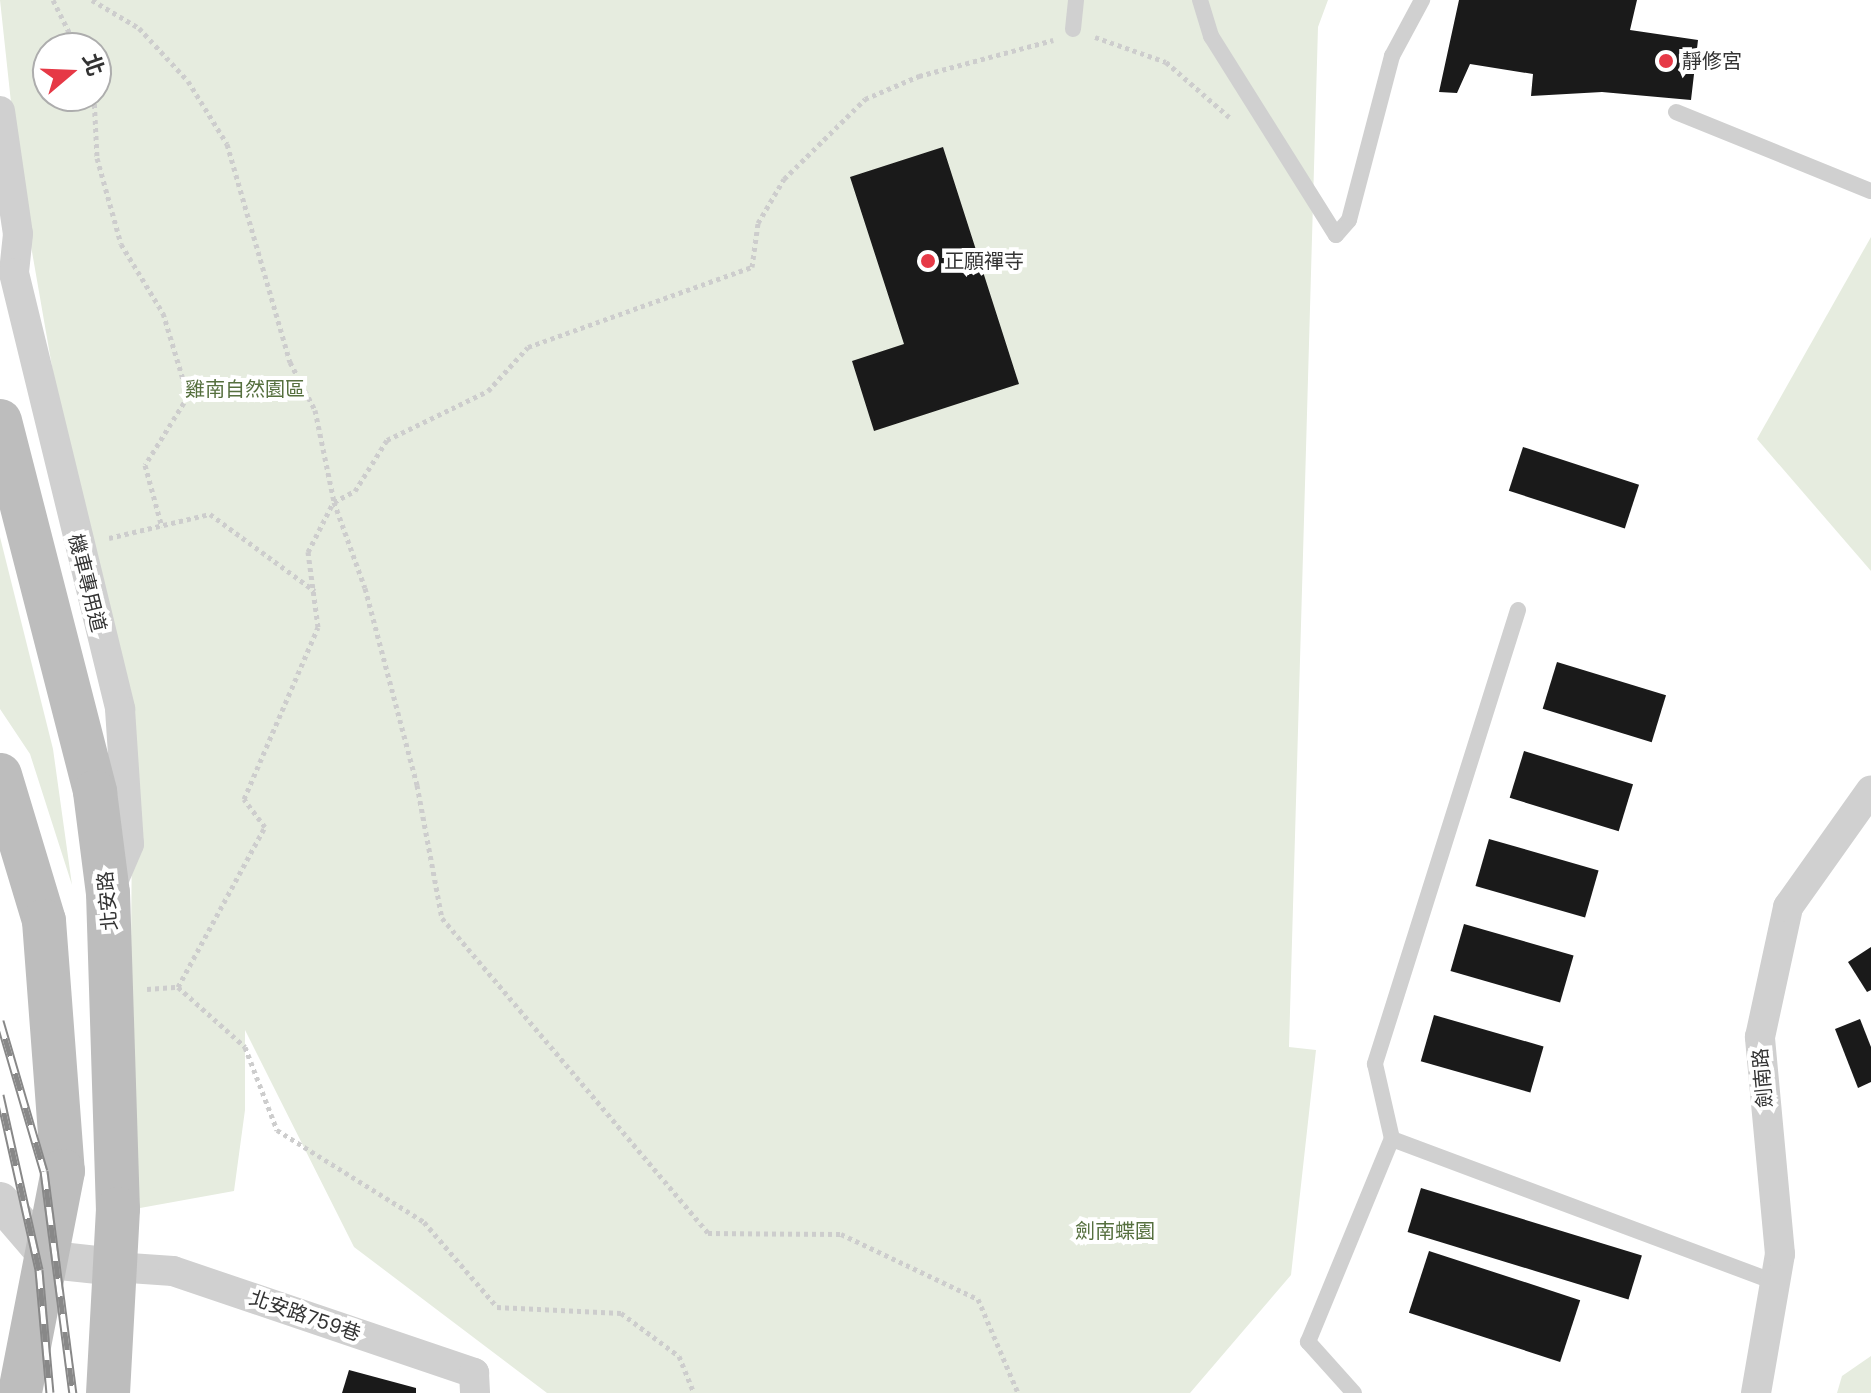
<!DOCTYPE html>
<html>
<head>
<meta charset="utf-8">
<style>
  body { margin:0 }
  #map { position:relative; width:1871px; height:1393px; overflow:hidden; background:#fff; font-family:Poppins,"Noto Sans TC",sans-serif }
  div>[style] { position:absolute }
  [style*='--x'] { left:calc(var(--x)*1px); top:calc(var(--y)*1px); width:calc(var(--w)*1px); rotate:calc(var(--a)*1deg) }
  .green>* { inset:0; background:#e6ecdf }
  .building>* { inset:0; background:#1a1a1a; transform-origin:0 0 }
  .path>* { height:5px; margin-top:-2.5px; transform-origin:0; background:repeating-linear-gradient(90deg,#cdcdcd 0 4px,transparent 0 8px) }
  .service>* { height:16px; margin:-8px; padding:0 8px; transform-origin:8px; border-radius:8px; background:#d0d0d0 }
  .minor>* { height:30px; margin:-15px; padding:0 15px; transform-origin:15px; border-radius:15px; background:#d0d0d0 }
  .tertiary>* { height:38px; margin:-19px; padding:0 19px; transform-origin:19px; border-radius:19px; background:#d0d0d0 }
  .secondary>* { height:44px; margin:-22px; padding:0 22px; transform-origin:22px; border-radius:22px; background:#bdbdbd }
  .rail>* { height:9px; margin-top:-4.5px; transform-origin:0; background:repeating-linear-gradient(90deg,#fff 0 18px,#888 0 36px); box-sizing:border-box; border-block:2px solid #888 }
  .dots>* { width:22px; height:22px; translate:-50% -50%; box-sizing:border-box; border:4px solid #fff; border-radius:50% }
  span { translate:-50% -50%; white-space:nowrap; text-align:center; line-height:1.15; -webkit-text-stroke:8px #fff; paint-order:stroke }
  .poi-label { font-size:20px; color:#333 }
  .left { translate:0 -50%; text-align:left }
  .park-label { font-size:20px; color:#56703f }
  .street-label { font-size:20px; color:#333 }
  .north { position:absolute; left:32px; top:32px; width:80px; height:80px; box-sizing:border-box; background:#fff; border:2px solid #adadad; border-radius:50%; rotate:71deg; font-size:22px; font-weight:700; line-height:32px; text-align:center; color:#333 }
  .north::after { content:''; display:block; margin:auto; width:28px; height:36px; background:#e63946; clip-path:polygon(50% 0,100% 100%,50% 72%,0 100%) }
</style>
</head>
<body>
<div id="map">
  <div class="green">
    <div style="clip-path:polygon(evenodd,0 0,1328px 0,1318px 27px,1289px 1047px,1316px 1050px,1291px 1275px,1190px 1393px,547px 1393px,354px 1247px,245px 1030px,245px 1110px,234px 1191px,129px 1210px,132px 826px,19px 177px,0 0,48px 48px,96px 48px,96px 96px,48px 96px,48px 48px)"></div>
    <div style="clip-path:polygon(1871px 237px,1871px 571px,1757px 439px)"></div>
    <div style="clip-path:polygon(0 537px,53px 749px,72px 885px,30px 754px,0 709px)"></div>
    <div style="clip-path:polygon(1871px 1356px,1871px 1393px,1837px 1393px,1842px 1376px)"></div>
  </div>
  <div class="building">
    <div style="clip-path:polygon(1459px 0,1637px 0,1630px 30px,1698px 40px,1691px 100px,1602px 92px,1531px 96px,1533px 74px,1470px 64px,1457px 93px,1439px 92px)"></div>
    <div style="clip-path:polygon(943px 147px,1019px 384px,874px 431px,852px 361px,904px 344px,850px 177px)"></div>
    <div style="left:1523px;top:447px;width:122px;height:46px;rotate:18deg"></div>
    <div style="left:1557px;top:662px;width:114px;height:49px;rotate:17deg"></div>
    <div style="left:1524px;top:751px;width:114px;height:49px;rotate:17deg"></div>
    <div style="left:1489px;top:839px;width:114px;height:49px;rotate:16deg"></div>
    <div style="left:1464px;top:924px;width:114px;height:49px;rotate:16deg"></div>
    <div style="clip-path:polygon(1871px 947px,1871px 990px,1867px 992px,1848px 962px)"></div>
    <div style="left:1434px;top:1015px;width:114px;height:48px;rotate:16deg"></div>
    <div style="clip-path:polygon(1860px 1019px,1871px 1047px,1871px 1082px,1858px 1088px,1835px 1029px)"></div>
    <div style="left:1421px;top:1188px;width:231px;height:46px;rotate:17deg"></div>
    <div style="left:1429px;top:1251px;width:159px;height:65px;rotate:18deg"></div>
    <div style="clip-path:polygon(349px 1370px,416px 1388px,416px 1393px,342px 1393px)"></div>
  </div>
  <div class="path">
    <div style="--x:53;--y:0;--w:54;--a:63.4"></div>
    <div style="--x:92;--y:0;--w:55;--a:30.8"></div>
    <div style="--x:139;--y:28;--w:72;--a:47.2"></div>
    <div style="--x:188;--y:81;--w:74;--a:58.2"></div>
    <div style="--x:227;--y:144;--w:227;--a:73.9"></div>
    <div style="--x:290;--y:362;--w:54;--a:62.5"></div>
    <div style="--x:315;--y:410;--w:94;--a:78.3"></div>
    <div style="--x:334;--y:502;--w:24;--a:-28"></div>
    <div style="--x:355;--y:491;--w:60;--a:-57.9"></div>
    <div style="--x:387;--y:440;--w:112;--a:-25.9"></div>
    <div style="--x:488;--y:391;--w:59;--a:-47.7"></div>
    <div style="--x:528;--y:347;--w:238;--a:-19.7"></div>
    <div style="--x:752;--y:267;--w:44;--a:-82.2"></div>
    <div style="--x:758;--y:223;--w:51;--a:-59.4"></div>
    <div style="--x:784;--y:179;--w:114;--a:-44.6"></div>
    <div style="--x:865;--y:99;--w:59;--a:-23.1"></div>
    <div style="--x:919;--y:76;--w:139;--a:-15"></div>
    <div style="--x:1095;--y:37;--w:75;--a:19.4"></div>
    <div style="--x:1166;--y:62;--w:84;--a:41.1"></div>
    <div style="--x:94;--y:96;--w:62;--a:87.2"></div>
    <div style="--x:97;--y:158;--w:89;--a:74.4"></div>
    <div style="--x:121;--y:244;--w:81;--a:58.7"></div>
    <div style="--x:163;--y:313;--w:87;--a:73.2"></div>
    <div style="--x:188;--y:396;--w:81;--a:121.9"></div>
    <div style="--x:145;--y:465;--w:64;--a:74.7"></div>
    <div style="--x:334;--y:502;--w:91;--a:70.2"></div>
    <div style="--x:365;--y:588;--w:204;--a:75.2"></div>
    <div style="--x:417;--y:785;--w:135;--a:79.4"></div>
    <div style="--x:442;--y:918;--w:412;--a:49.8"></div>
    <div style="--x:708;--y:1233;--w:133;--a:0.4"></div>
    <div style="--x:841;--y:1234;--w:152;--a:25.4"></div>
    <div style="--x:978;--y:1299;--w:102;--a:66.9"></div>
    <div style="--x:109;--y:538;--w:104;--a:-13.4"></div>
    <div style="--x:210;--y:514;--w:130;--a:36.3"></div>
    <div style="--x:178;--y:987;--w:182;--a:-61.5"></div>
    <div style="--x:265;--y:827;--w:35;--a:-127"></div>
    <div style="--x:244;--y:799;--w:187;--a:-66.7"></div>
    <div style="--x:318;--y:627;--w:76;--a:-97.6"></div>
    <div style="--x:308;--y:552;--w:55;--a:-63"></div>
    <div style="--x:147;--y:989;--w:31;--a:-4"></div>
    <div style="--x:178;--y:987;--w:90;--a:41.8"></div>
    <div style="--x:245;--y:1047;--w:89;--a:68.9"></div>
    <div style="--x:277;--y:1130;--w:173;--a:32"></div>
    <div style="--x:424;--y:1222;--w:112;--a:49.3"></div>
    <div style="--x:497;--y:1307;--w:124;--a:2.8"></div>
    <div style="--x:621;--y:1313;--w:72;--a:36.6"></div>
    <div style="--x:679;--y:1356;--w:40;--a:68"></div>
  </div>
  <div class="service">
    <div style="--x:1200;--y:0;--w:38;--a:73"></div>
    <div style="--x:1211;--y:36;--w:235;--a:57.9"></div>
    <div style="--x:1336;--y:235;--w:20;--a:-49"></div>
    <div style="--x:1349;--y:220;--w:170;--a:-75.3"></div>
    <div style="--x:1392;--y:56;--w:64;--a:-61.8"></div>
    <div style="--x:1073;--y:29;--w:29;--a:-84"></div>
    <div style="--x:1676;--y:112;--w:210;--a:22.1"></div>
    <div style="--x:1518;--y:610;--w:476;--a:107.5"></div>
    <div style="--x:1375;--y:1064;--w:77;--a:77.2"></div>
    <div style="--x:1392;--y:1139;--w:409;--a:20.5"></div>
    <div style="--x:1354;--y:1393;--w:69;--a:-132"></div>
    <div style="--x:1308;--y:1342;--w:221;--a:-67.6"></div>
  </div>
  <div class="minor">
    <div style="--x:0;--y:111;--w:124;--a:81.7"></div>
    <div style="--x:18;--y:234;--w:39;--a:96"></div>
    <div style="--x:14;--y:273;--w:449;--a:76.3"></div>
    <div style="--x:120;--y:709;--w:135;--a:86.2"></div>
    <div style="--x:129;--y:844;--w:51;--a:113.1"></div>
    <div style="--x:115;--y:1267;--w:58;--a:3.9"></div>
    <div style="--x:173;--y:1271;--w:318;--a:18.7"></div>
    <div style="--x:474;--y:1373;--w:20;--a:87"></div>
    <div style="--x:1756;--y:1393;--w:141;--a:-80.2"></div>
    <div style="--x:1780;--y:1254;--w:218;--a:-95.3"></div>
    <div style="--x:1760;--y:1037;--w:133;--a:-77.8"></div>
    <div style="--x:1788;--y:907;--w:143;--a:-54.6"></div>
  </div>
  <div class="tertiary">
    <div style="--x:0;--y:1201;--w:78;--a:49.2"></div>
    <div style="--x:51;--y:1260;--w:64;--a:6.2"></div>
  </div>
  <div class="secondary">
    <div style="--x:0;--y:421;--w:383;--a:75.6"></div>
    <div style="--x:95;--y:792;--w:102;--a:82.7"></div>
    <div style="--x:108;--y:893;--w:316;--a:88.2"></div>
    <div style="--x:118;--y:1209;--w:184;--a:93.1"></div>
    <div style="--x:0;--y:775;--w:152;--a:73.2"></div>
    <div style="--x:44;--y:921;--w:251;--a:85.7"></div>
    <div style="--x:63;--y:1171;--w:226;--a:101"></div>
  </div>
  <div class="rail">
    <div style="--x:0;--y:1021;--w:156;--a:73.7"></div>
    <div style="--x:44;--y:1171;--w:224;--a:82.6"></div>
    <div style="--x:0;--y:1095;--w:179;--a:77.4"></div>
    <div style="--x:39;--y:1270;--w:123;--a:84.9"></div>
  </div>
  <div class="dots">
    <div style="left:1666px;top:61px;background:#e63946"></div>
    <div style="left:928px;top:261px;background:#e63946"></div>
  </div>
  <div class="poi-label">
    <span class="left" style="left:1682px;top:61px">靜修宮</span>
    <span class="left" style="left:944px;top:261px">正願禪寺</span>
  </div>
  <div class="park-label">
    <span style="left:245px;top:389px">雞南自然園區</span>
    <span style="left:1115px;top:1231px">劍南蝶園</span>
  </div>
  <div class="street-label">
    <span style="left:87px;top:583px;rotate:76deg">機車專用道</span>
    <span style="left:108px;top:901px;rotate:-95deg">北安路</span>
    <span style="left:1763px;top:1078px;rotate:-95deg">劍南路</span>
    <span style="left:305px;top:1316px;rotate:19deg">北安路759巷</span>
  </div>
  <div class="north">北</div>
</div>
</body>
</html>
